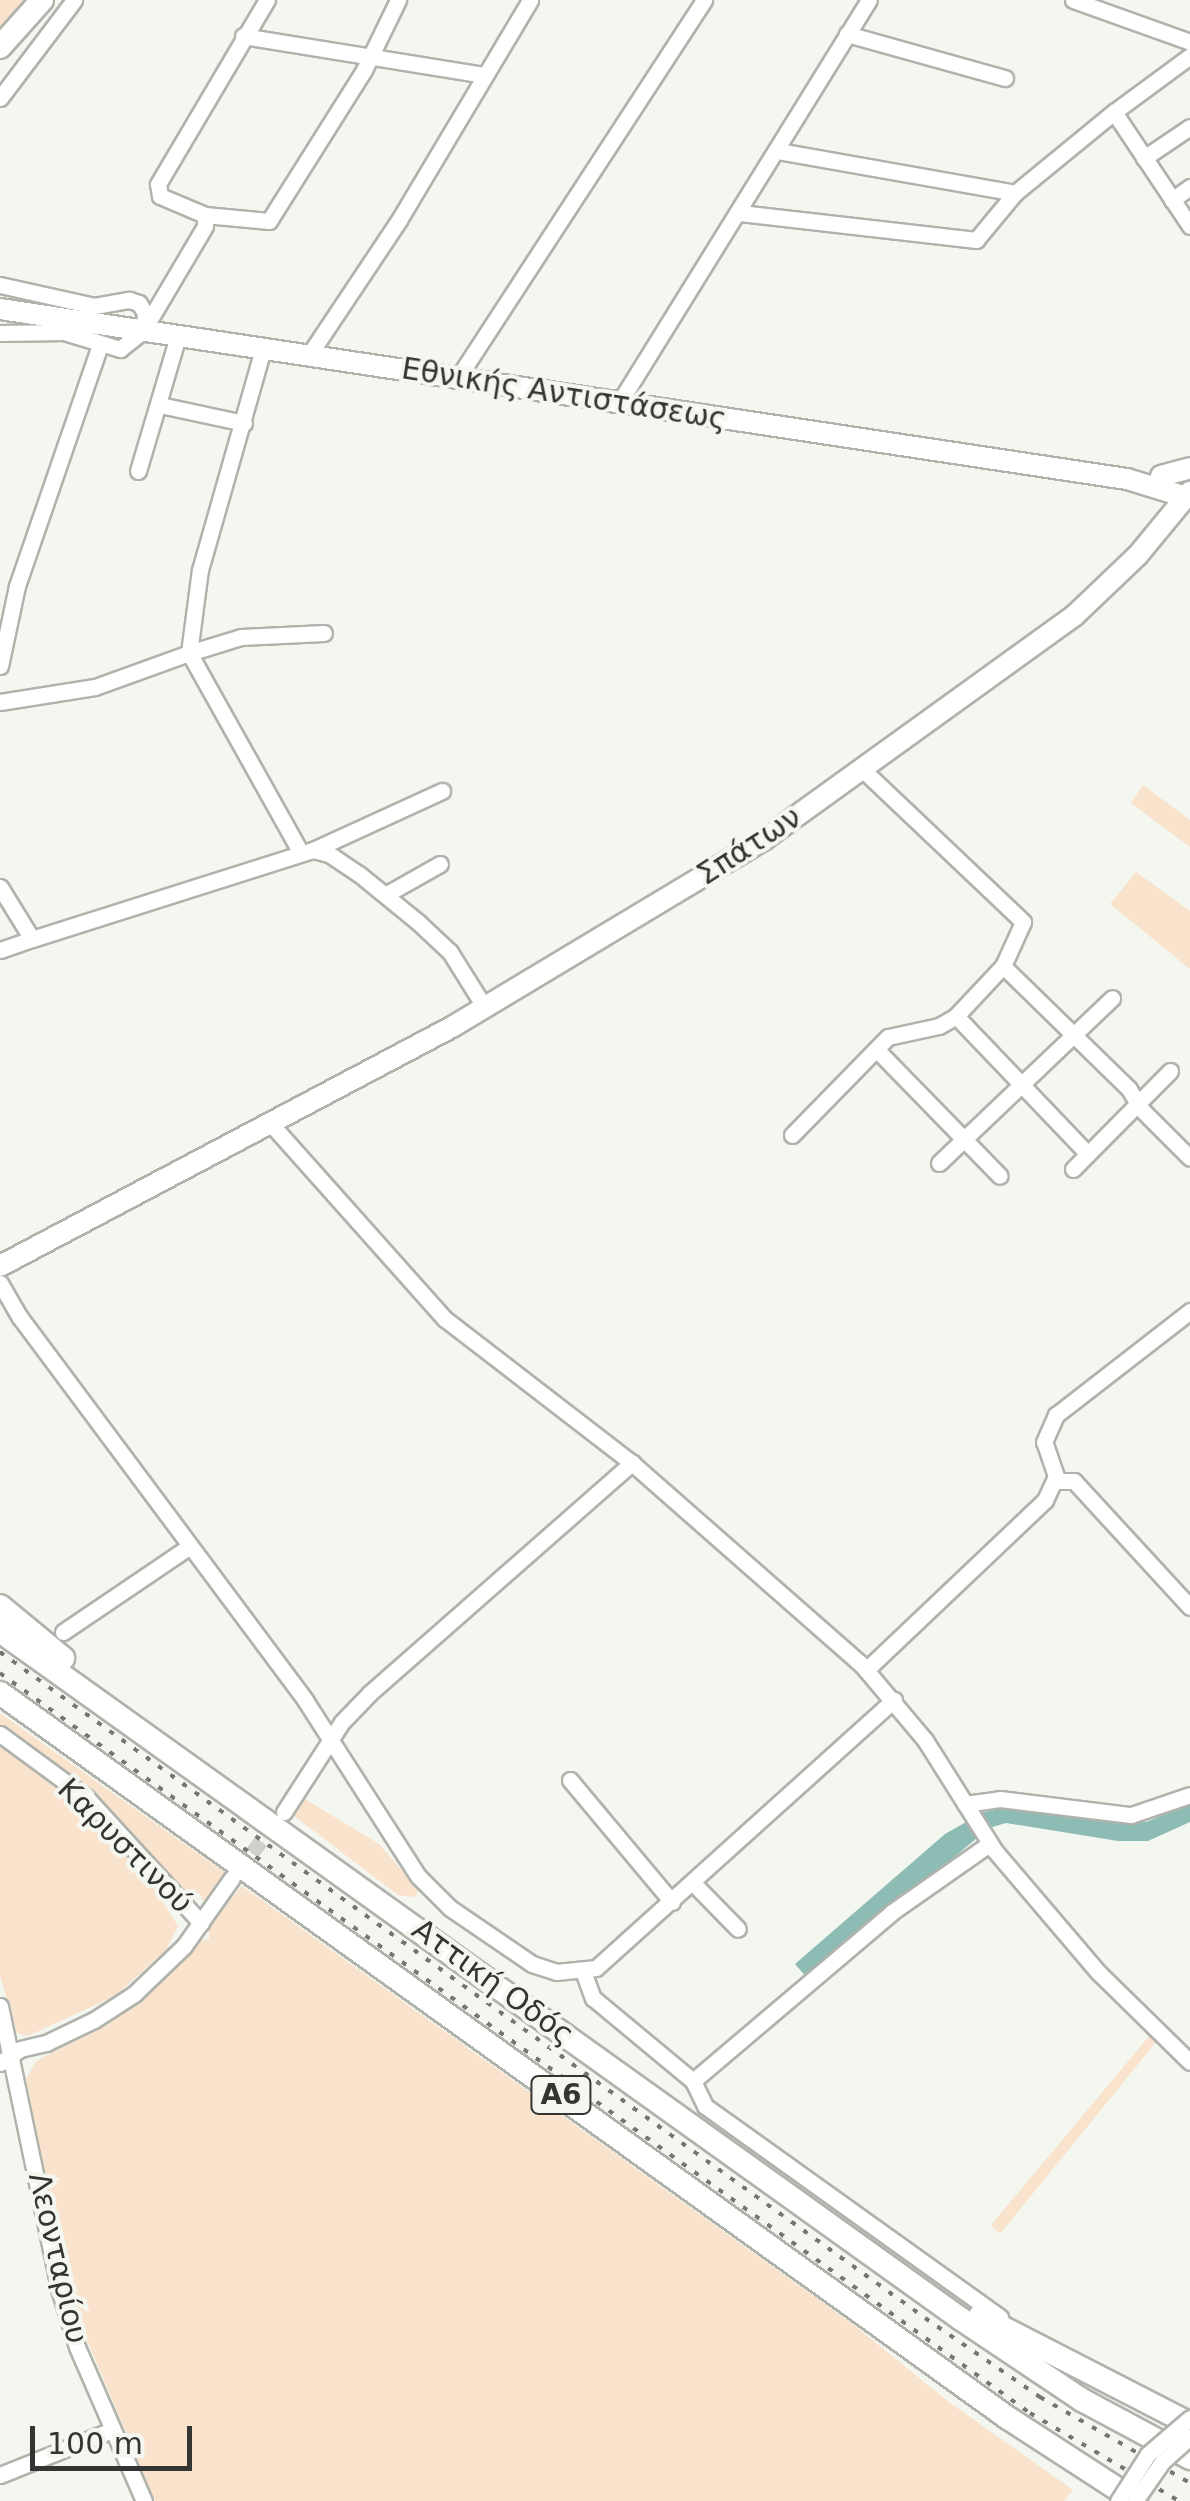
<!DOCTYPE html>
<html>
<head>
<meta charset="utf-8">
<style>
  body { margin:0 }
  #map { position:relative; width:1190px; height:2501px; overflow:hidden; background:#f4f7ef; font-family:"DejaVu Sans",sans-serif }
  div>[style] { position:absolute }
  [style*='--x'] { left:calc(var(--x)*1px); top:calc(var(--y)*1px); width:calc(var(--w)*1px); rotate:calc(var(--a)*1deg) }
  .green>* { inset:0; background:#f9e3cd }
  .water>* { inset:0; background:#8dbcb4 }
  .minor-tunnel>* { height:15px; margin-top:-7.5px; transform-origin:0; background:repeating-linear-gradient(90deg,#ced0c9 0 15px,transparent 0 23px) }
  .roads { filter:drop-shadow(2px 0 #b0b3ac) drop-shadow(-2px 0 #b0b3ac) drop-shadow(0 2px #b0b3ac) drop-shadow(0 -2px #b0b3ac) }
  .minor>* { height:15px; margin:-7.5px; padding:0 7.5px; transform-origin:7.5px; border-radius:7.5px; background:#fff }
  .major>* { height:20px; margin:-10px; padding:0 10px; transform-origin:10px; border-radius:10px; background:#fff }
  .highway>* { height:22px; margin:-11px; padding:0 11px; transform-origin:11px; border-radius:11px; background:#fff }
  .rail>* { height:4px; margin-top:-2px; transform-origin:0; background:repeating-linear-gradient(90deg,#757772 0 5px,transparent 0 15px) }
  .bridges { filter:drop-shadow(2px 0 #b0b3ac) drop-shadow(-2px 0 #b0b3ac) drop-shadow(0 2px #b0b3ac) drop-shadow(0 -2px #b0b3ac) }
  .minor-bridge>* { height:15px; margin:-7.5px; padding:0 7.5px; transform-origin:7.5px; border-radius:7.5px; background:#fff }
  span { translate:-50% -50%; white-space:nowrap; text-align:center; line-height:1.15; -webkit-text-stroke:8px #f4f7ef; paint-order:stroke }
  .shield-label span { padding:2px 8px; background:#f4f7ef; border:2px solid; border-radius:8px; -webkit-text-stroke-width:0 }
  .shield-label { font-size:28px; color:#343532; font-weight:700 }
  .street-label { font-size:30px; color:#343532 }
  .scale { position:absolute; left:30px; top:2426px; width:162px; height:45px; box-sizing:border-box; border:5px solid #343532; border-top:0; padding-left:12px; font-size:30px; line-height:35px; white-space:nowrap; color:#343532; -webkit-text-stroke:8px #f4f7ef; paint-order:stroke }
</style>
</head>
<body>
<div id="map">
  <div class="green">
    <div style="clip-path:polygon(0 0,27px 0,0 31px)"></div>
    <div style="clip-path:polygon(1143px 785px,1190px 820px,1190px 847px,1131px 803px)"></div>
    <div style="clip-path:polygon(1136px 872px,1190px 911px,1190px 969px,1110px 904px)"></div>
    <div style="clip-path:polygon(0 1713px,227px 1874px,210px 1900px,192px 1899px,95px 1800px,0 1726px)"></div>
    <div style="clip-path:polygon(0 1741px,96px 1819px,138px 1862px,178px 1926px,166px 1950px,115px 1996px,28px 2036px,17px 2033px,0 1976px)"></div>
    <div style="clip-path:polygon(305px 1799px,379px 1844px,419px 1890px,414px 1897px,398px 1895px,294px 1816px)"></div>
    <div style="clip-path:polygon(242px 1886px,854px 2325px,949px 2402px,1073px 2490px,1064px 2501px,155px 2501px,70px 2300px,26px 2079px,36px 2061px,110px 2022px,162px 1981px,197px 1942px,209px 1939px,209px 1923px)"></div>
    <div style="clip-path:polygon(1150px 2035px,1157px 2041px,1000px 2234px,991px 2225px)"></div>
  </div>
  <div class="water">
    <div style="clip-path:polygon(1190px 1804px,1190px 1822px,1148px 1841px,1118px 1841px,1006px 1823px,989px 1828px,808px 1979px,795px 1964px,945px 1834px,984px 1812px,1019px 1805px,1146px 1822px)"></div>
  </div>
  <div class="minor-tunnel">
    <div style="--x:238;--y:1871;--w:62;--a:-52.2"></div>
  </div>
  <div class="roads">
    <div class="minor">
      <div style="--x:1073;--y:0;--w:124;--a:19.7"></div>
      <div style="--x:847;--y:34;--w:164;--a:15.6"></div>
      <div style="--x:243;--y:36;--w:244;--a:9.2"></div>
      <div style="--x:1190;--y:56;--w:94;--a:143.6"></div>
      <div style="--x:1114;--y:112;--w:137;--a:56.3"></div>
      <div style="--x:0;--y:98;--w:123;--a:-52.9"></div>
      <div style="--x:778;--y:151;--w:241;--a:10"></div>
      <div style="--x:1144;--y:158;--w:55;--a:-34"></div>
      <div style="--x:1172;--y:200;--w:22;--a:-36"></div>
      <div style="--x:740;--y:213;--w:238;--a:6.5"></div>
      <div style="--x:976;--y:240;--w:61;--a:-50.3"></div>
      <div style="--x:1015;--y:193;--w:128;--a:-39.3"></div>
      <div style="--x:205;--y:215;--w:64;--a:5.4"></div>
      <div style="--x:269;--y:221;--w:178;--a:-57.8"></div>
      <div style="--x:364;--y:70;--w:78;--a:-64.1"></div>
      <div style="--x:0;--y:285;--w:96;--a:12.6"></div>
      <div style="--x:94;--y:306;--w:36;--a:-10"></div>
      <div style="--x:129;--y:300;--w:10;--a:17"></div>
      <div style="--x:139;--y:303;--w:12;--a:59"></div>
      <div style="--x:145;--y:313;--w:14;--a:94"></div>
      <div style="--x:0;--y:333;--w:64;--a:-0.9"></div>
      <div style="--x:64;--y:332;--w:59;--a:16.9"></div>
      <div style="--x:120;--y:349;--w:29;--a:-38"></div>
      <div style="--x:143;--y:331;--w:122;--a:-59.4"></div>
      <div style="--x:205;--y:226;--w:11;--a:-90"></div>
      <div style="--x:205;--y:215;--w:49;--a:-157.1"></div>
      <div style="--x:160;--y:196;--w:12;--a:-99"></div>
      <div style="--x:158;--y:184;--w:214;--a:-59.4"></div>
      <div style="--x:309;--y:355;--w:162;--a:-56.3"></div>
      <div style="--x:399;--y:220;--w:256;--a:-59.2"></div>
      <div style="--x:459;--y:376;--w:449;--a:-56.9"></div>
      <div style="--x:619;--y:403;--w:474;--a:-58.2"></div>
      <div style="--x:160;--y:405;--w:86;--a:12.1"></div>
      <div style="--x:138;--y:471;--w:141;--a:-73.5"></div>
      <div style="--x:0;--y:666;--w:82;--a:-78"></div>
      <div style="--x:17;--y:586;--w:255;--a:-71"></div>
      <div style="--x:0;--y:702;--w:96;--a:-9"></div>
      <div style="--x:95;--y:687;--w:100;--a:-19.9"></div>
      <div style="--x:189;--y:653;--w:84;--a:-82.5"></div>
      <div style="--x:200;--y:570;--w:230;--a:-74.1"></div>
      <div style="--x:862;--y:769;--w:222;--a:43.5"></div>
      <div style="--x:1023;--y:922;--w:48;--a:114.4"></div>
      <div style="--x:1003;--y:966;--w:176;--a:44.3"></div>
      <div style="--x:1129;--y:1089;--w:23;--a:59"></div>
      <div style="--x:1141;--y:1109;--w:69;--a:45"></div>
      <div style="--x:313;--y:850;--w:16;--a:14"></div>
      <div style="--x:329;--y:854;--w:36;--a:34"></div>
      <div style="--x:359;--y:874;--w:77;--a:39.2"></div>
      <div style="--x:419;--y:923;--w:42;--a:43.1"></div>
      <div style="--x:450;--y:952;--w:66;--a:58"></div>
      <div style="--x:301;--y:853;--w:229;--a:-119.2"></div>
      <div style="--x:189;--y:653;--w:54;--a:-17.1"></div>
      <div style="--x:241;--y:637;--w:83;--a:-2.8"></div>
      <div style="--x:0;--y:887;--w:61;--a:58.4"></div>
      <div style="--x:32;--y:939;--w:34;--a:161"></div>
      <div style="--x:385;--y:895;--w:63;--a:-29.4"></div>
      <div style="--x:32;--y:939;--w:295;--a:-17.6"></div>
      <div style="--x:313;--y:850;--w:142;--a:-24.6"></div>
      <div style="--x:956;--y:1016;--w:190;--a:46.3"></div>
      <div style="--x:876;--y:1049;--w:177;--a:45.7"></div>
      <div style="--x:272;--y:1125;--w:260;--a:48.3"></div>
      <div style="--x:445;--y:1319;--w:236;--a:37.6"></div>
      <div style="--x:632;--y:1463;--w:305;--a:41.3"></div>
      <div style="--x:861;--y:1664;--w:99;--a:49.9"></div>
      <div style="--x:925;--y:1740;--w:131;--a:57.8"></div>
      <div style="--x:995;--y:1851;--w:160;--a:49.6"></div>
      <div style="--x:1099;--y:1973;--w:127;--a:44.4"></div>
      <div style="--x:792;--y:1135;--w:137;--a:-45.6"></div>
      <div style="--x:888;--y:1037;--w:52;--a:-12.2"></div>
      <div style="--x:939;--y:1026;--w:20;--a:-30"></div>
      <div style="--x:956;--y:1016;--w:69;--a:-46.8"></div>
      <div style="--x:939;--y:1163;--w:239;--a:-43.6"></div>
      <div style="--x:1073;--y:1169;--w:138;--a:-45.3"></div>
      <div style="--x:0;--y:1283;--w:38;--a:60"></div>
      <div style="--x:19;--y:1316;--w:479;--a:53.3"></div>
      <div style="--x:305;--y:1700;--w:209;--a:57.3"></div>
      <div style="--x:418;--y:1876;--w:45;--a:45"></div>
      <div style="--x:450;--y:1908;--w:99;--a:34.3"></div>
      <div style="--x:532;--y:1964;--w:25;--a:18"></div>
      <div style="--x:556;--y:1972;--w:40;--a:-5.7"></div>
      <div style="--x:596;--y:1968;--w:401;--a:-42"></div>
      <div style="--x:1056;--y:1481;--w:18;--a:0"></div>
      <div style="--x:1074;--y:1481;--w:171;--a:47.4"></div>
      <div style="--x:63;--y:1632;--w:153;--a:-34.1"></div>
      <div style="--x:866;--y:1670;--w:247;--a:-43.5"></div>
      <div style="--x:1045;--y:1500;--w:26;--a:-65"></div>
      <div style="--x:1056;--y:1476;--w:36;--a:-109"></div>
      <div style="--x:1044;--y:1442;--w:30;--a:-66"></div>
      <div style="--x:1056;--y:1415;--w:170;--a:-37.8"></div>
      <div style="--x:0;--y:1734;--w:108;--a:36.3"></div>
      <div style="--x:87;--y:1798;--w:169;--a:47.6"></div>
      <div style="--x:570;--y:1780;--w:159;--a:50.1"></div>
      <div style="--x:965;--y:1804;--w:35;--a:-8"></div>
      <div style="--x:1000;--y:1799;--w:132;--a:7"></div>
      <div style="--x:1131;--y:1815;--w:62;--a:-18.7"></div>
      <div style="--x:284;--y:1812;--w:107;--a:-57.2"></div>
      <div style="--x:342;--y:1722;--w:40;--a:-46"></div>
      <div style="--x:370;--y:1693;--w:349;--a:-41.3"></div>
      <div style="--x:693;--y:1883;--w:64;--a:45.6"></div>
      <div style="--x:583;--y:1971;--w:29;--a:70"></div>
      <div style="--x:593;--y:1998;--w:130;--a:39.7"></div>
      <div style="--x:693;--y:2081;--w:261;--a:-40.3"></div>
      <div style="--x:892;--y:1912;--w:118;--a:-35"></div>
      <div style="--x:0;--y:2006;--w:292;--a:78.2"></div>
      <div style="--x:60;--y:2292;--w:58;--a:72.8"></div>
      <div style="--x:77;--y:2347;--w:168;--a:66.5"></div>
      <div style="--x:0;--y:2063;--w:24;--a:-35"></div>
      <div style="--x:20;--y:2049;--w:27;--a:-13"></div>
      <div style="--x:46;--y:2043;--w:53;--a:-25.6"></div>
      <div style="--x:94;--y:2020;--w:48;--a:-33"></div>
      <div style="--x:134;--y:1994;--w:69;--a:-43.8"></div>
      <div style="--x:184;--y:1946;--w:83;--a:-54.8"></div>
      <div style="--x:693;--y:2081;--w:28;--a:64"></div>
      <div style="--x:705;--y:2106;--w:363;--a:35.6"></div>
      <div style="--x:0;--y:2475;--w:121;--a:-21.9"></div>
    </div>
    <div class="major">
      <div style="--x:0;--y:309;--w:1140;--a:8.58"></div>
      <div style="--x:1127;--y:479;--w:62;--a:17"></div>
      <div style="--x:1161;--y:476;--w:30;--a:-15"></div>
      <div style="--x:0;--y:1266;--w:511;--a:-27.87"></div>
      <div style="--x:452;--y:1027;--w:366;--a:-31"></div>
      <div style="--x:766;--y:838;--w:380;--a:-35.8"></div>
      <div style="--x:1074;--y:616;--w:88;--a:-43.6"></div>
      <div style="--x:1138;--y:555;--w:82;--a:-50.5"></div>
    </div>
    <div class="highway">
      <div style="--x:0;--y:47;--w:63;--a:-48.2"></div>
      <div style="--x:0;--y:1606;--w:82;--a:39.5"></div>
      <div style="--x:0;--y:1631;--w:1182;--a:35.6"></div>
      <div style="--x:961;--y:2319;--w:146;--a:33.8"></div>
      <div style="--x:1082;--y:2400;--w:123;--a:28.2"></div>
      <div style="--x:0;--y:1693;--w:1242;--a:35.73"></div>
      <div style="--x:1008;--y:2418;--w:153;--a:33"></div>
      <div style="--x:980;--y:2316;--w:236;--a:27.2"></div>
    </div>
  </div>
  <div class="rail">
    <div style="--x:0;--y:1652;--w:1140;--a:35.75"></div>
    <div style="--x:925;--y:2318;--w:140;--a:34.5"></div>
    <div style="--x:1040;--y:2397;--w:173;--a:29.8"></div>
    <div style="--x:0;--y:1673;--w:1268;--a:35.7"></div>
    <div style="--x:1030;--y:2413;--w:173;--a:30.6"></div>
  </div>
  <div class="bridges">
    <div class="minor-bridge">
      <div style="--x:1118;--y:2501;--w:56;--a:-57.4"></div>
      <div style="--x:1148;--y:2454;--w:55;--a:-40.6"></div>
      <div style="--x:1135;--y:2501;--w:47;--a:-55.3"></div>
      <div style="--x:1162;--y:2462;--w:38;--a:-42"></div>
    </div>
  </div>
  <div class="shield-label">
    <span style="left:561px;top:2095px">Α6</span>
  </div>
  <div class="street-label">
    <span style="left:564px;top:394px;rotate:9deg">Εθνικής Αντιστάσεως</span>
    <span style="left:749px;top:846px;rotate:-33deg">Σπάτων</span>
    <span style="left:125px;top:1846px;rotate:45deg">Καρυστινού</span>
    <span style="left:493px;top:1982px;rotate:36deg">Αττική Οδός</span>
    <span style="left:58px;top:2258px;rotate:77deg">Λεονταρίου</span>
  </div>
  <div class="scale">100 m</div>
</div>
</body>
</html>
